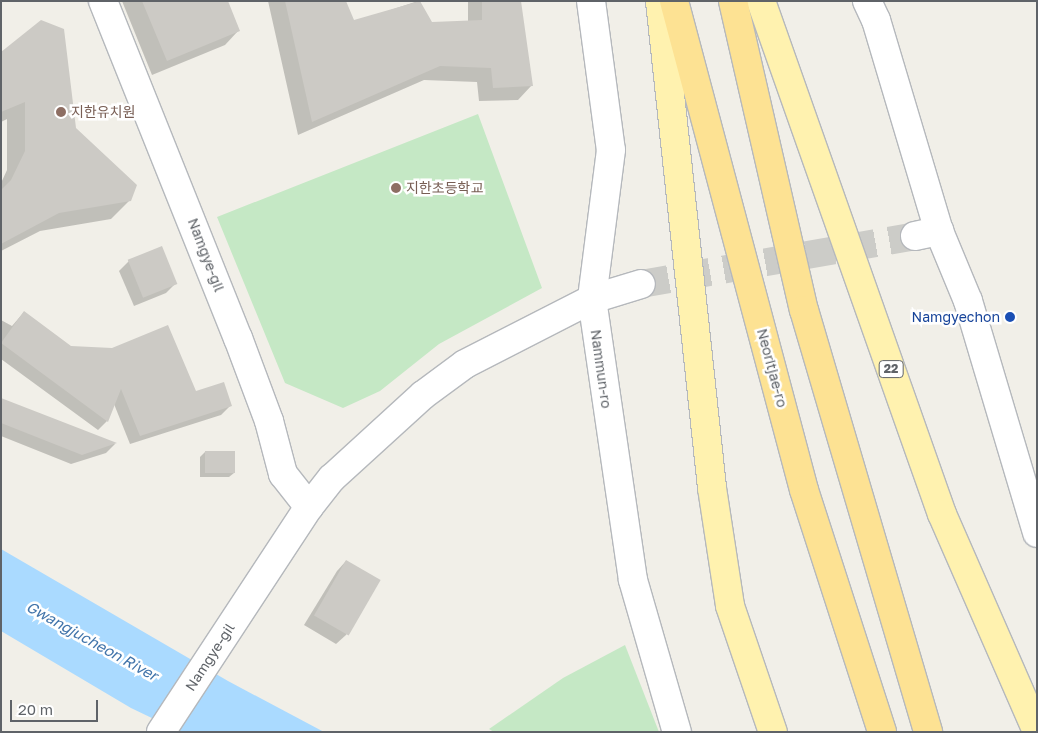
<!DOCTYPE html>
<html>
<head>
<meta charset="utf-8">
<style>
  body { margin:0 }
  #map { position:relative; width:1038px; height:733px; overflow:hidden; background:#f1efe8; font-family:"Golos Text","Noto Sans KR",sans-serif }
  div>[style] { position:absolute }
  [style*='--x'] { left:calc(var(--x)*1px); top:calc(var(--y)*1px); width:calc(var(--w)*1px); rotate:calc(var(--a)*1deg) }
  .green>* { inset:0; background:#c5e8c5 }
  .water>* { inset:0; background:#aadaff }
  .shadow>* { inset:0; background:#0003 }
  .building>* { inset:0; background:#cccac5; transform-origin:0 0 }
  .minor-tunnel>* { height:28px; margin-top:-14px; transform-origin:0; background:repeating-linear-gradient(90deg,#ccccc8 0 28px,transparent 0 42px) }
  .roads { filter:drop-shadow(1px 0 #b5b8bc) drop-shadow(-1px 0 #b5b8bc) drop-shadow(0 1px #b5b8bc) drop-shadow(0 -1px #b5b8bc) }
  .minor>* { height:28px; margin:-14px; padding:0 14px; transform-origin:14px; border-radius:14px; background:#fff }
  .major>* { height:28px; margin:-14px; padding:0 14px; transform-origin:14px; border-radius:14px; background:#fff2af }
  .highway>* { height:28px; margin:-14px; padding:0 14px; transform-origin:14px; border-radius:14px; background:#fde293 }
  .dots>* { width:14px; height:14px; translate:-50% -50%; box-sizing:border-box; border:2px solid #fff; border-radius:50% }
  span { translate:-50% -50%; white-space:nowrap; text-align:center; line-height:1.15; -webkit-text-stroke:5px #fff; paint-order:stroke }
  .shield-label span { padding:1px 4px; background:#fff; border:1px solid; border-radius:4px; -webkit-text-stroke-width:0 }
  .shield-label { font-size:12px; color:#5f6368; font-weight:700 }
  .education-label { font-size:14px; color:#785e54 }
  .left { translate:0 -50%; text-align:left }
  .street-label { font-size:14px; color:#5f6368 }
  .transit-label { font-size:14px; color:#164399 }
  .right { translate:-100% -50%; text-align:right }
  .water-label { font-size:15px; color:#4174aa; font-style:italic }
  .frame { position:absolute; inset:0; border:2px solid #5f6368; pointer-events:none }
  .scale { position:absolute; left:10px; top:700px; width:88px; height:22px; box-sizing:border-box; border:2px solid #5f6368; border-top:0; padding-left:6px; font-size:15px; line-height:18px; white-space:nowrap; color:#5f6368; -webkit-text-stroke:4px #fff; paint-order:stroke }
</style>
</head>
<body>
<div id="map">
  <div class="green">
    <div style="clip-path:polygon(478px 114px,542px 288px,439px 344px,380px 391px,343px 408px,285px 383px,217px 217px)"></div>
    <div style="clip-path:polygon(625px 645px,659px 732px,494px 732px,489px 729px,563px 678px)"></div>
  </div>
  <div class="water">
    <div style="clip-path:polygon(1px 549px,228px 681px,324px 732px,181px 732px,131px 708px,1px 631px)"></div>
  </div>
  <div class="shadow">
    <div style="clip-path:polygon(122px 1px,227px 1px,239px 30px,225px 45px,152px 75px)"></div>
    <div style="clip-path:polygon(268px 1px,345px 1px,354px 22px,418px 1px,431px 23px,468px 22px,468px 1px,520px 1px,532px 85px,518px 100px,479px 101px,477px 82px,424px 80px,298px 135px)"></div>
    <div style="clip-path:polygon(1px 54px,75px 129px,130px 200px,111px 219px,40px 231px,1px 251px,1px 183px,7px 170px,7px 119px,1px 122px)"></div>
    <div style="clip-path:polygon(129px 261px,176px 283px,166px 293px,134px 306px,119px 271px)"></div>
    <div style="clip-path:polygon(24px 312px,71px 347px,230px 406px,221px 415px,130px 444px,114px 404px,107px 421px,98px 430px,1px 359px,1px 320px,12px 326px)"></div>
    <div style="clip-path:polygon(1px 400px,115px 444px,106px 453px,71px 464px,1px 436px)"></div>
    <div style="clip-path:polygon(205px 452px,234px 473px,229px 477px,200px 477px,200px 457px)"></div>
    <div style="clip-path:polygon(346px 561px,379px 581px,346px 635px,336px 644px,304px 625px,337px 571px)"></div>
  </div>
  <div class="building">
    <div style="clip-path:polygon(142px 1px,228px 1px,240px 31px,167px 61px)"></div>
    <div style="clip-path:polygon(285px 1px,346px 1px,354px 20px,420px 1px,432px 22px,482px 20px,482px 1px,521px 1px,533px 86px,493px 88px,491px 68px,440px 66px,312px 122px)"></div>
    <div style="clip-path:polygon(41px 20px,64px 29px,76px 128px,137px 185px,131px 201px,59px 213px,1px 244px,1px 190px,11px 180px,25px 151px,25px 102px,1px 112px,1px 52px)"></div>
    <div style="left:162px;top:246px;width:41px;height:37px;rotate:68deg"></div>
    <div style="clip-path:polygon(24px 311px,71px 346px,112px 348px,168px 325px,196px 391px,224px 382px,232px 406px,140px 436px,121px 389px,108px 422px,1px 343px)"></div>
    <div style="clip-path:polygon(1px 398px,117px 443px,82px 455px,1px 423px)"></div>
    <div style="left:205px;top:451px;width:30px;height:22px"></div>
    <div style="left:346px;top:560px;width:40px;height:64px;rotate:30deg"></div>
  </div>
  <div class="minor-tunnel">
    <div style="--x:641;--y:284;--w:278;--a:-9.9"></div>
  </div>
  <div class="roads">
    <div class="minor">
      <div style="--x:103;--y:1;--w:363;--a:68.2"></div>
      <div style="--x:238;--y:338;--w:89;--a:69.5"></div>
      <div style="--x:269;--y:421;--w:55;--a:75.2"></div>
      <div style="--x:283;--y:474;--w:42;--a:51.8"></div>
      <div style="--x:591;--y:1;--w:150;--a:82.4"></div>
      <div style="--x:611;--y:150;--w:150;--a:97.3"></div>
      <div style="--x:592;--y:299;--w:284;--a:81.7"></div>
      <div style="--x:633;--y:580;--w:158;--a:73.9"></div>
      <div style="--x:867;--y:1;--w:21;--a:65"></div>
      <div style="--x:876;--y:20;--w:220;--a:73.4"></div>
      <div style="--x:939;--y:231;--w:76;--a:67.5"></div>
      <div style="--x:968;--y:301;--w:242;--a:73.4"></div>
      <div style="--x:915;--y:236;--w:25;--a:-12"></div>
      <div style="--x:161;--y:732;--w:269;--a:-56.7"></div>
      <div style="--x:309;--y:507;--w:37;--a:-52"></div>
      <div style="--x:332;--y:478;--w:123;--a:-42.4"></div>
      <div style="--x:423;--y:395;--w:52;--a:-36.4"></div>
      <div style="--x:465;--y:364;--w:143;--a:-27.1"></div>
      <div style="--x:592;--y:299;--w:51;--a:-17"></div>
    </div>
    <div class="major">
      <div style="--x:660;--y:1;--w:490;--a:83.9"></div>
      <div style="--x:712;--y:488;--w:119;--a:81.3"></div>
      <div style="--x:730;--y:606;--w:133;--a:71.2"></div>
      <div style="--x:761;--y:1;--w:544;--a:70.57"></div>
      <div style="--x:942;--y:514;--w:237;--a:66.4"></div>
    </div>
    <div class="highway">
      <div style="--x:674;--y:1;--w:506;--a:75.11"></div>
      <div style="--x:804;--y:490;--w:254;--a:72.1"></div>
      <div style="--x:733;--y:1;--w:317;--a:77.1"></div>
      <div style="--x:804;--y:310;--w:440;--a:73.6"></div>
    </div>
  </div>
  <div class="dots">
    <div style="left:61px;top:112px;background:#8d6e63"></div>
    <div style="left:396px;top:188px;background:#8d6e63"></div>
    <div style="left:1010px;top:317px;background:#1a4fb4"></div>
  </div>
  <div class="shield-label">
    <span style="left:891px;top:369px">22</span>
  </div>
  <div class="education-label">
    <span class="left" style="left:71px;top:112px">지한유치원</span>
    <span class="left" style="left:406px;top:188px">지한초등학교</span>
  </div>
  <div class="street-label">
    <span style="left:206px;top:255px;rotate:69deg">Namgye-gil</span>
    <span style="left:772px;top:368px;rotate:75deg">Neoritjae-ro</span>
    <span style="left:601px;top:369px;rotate:82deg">Nammun-ro</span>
    <span style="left:210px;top:657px;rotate:-57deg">Namgye-gil</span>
  </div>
  <div class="transit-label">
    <span class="right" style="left:1000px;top:317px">Namgyechon</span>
  </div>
  <div class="water-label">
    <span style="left:92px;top:641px;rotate:29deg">Gwangjucheon River</span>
  </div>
  <div class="frame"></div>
  <div class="scale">20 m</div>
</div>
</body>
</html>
